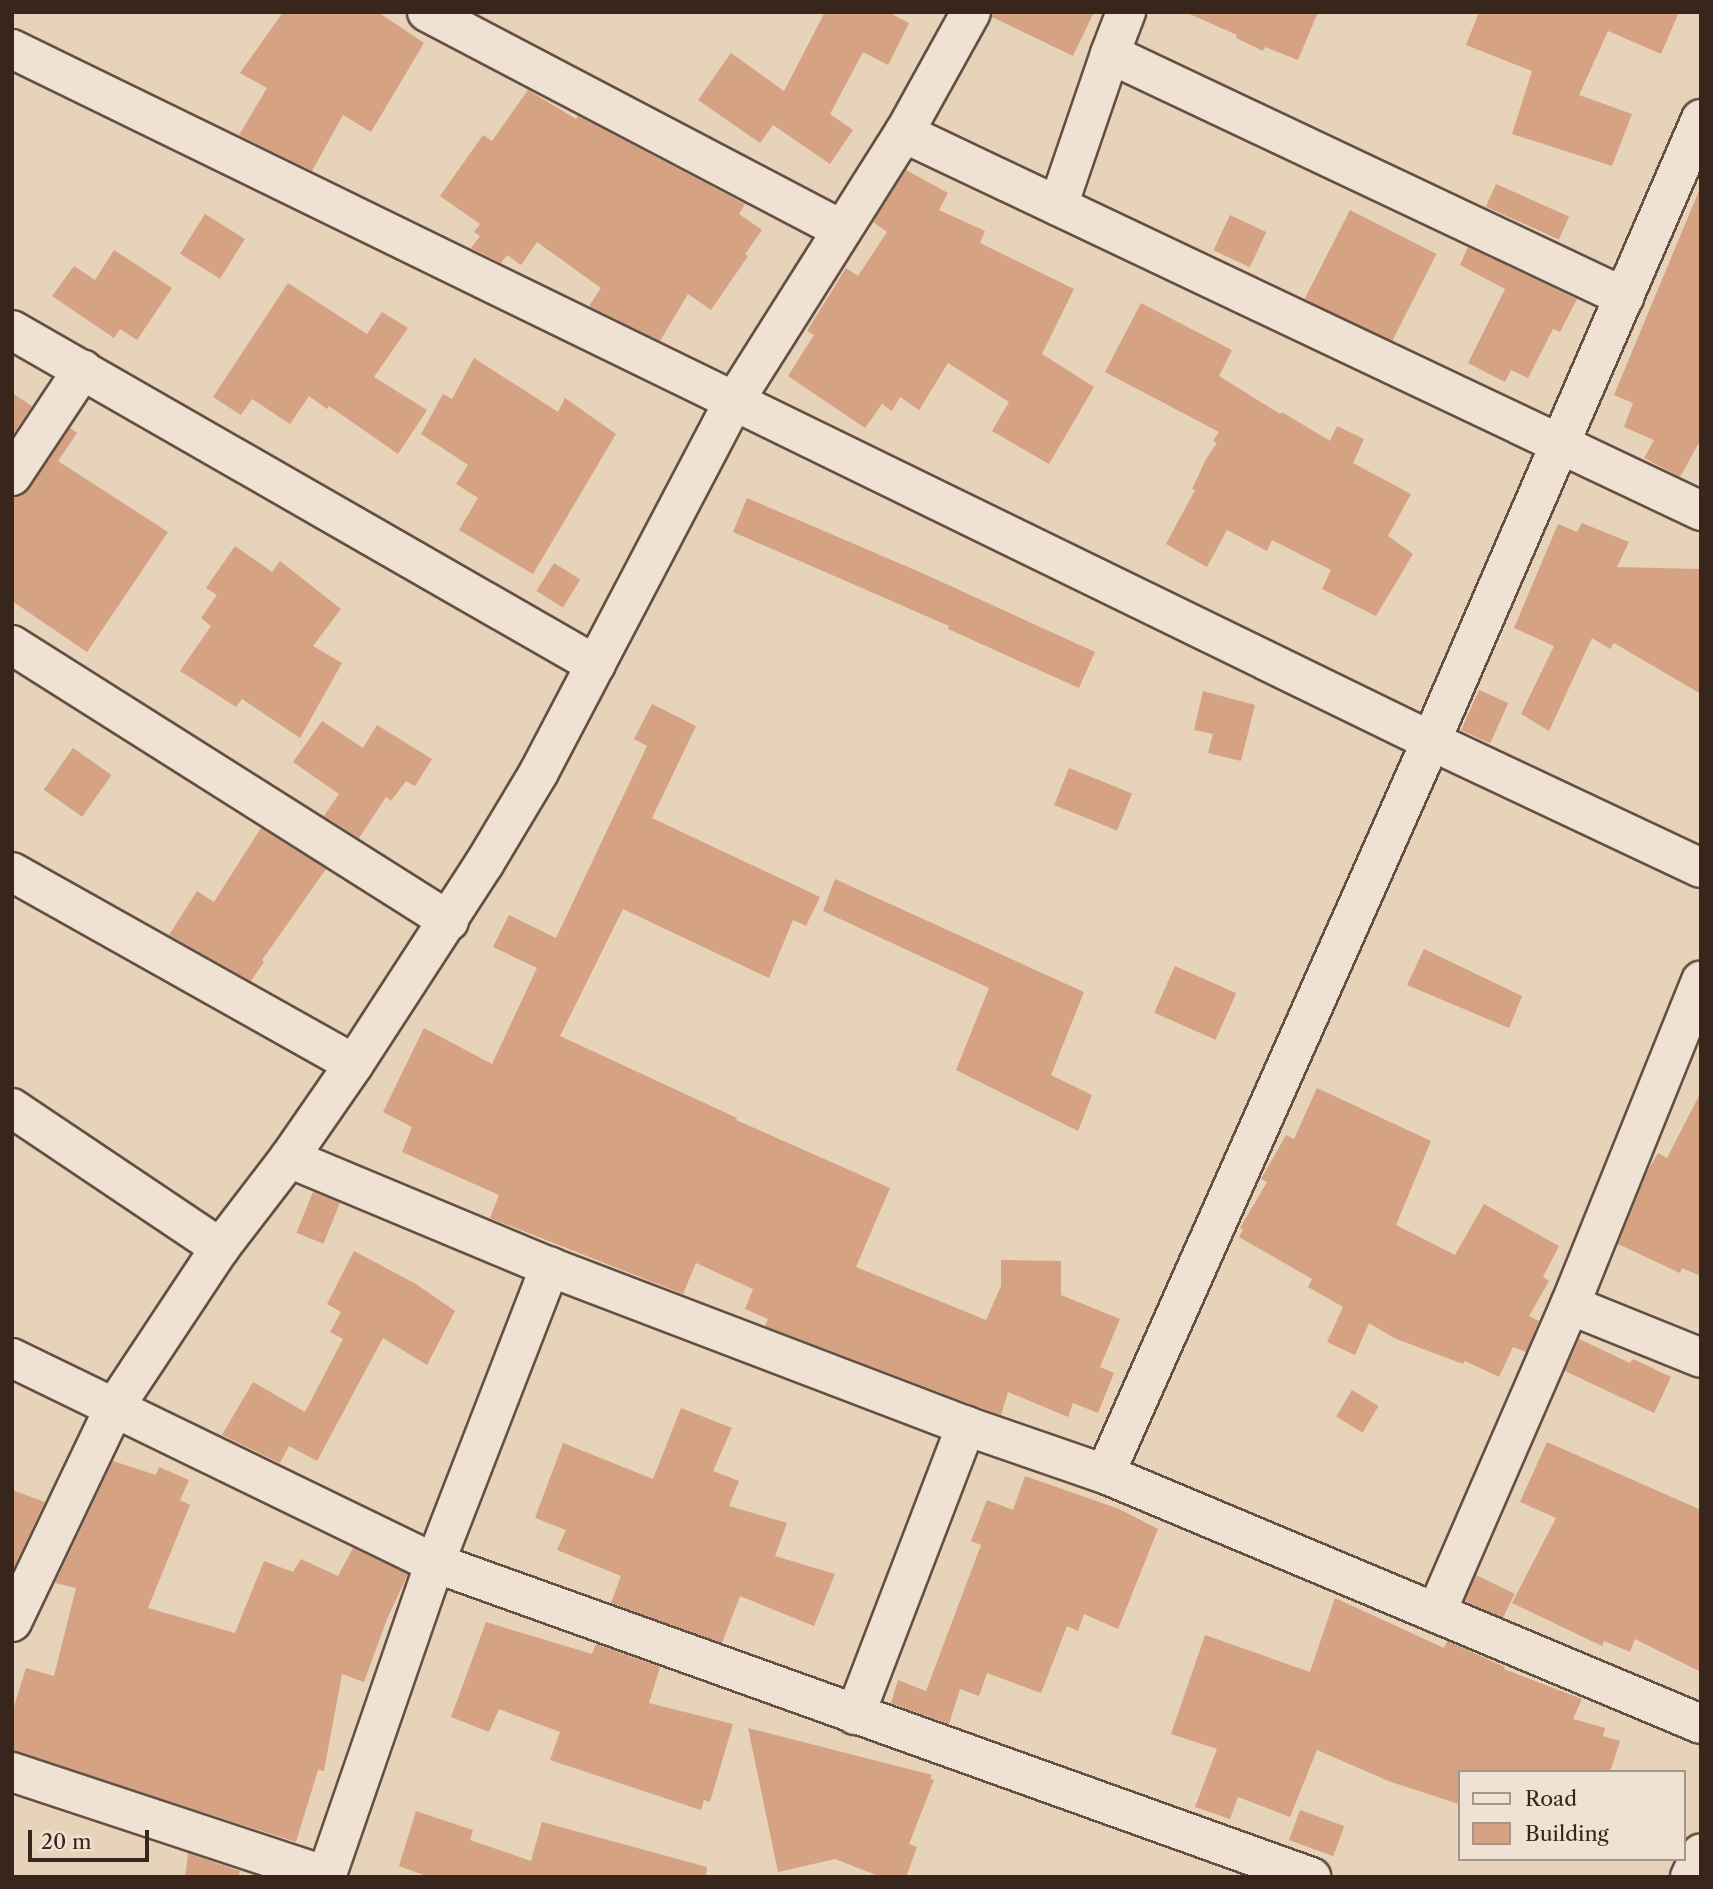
<!DOCTYPE html>
<html>
<head>
<meta charset="utf-8">
<style>
  body { margin:0 }
  #map { position:relative; width:1713px; height:1889px; overflow:hidden; background:#e6d3b9; font-family:"Libre Caslon Text",serif }
  div>[style] { position:absolute }
  [style*='--x'] { left:calc(var(--x)*1px); top:calc(var(--y)*1px); width:calc(var(--w)*1px); rotate:calc(var(--a)*1deg) }
  .building>* { inset:0; background:#d5a284; transform-origin:0 0 }
  .roads { filter:drop-shadow(2px 0 #645043) drop-shadow(-2px 0 #645043) drop-shadow(0 2px #645043) drop-shadow(0 -2px #645043) }
  .minor>* { height:38px; margin:-19px; padding:0 19px; transform-origin:19px; border-radius:19px; background:#efe2d2 }
  span { translate:-50% -50%; white-space:nowrap; text-align:center; line-height:1.15; -webkit-text-stroke:5px #efe2d2; paint-order:stroke }
  .frame { position:absolute; inset:0; border:14px solid #38251c; pointer-events:none }
  .legend { position:absolute; left:1458px; top:1770px; width:228px; height:91px; box-sizing:border-box; background:#efe2d2; border:2px solid #a69689; margin:0; padding:9px 12px; list-style:none; font-size:21px; color:#38251c }
  .legend li { display:flex; align-items:center; gap:14px; height:35px }
  .legend b { width:35px; border:2px solid #a69689 }
  .scale { position:absolute; left:28px; top:1830px; width:121px; height:32px; box-sizing:border-box; border:4px solid #38251c; border-top:0; padding-left:9px; font-size:21px; line-height:24px; white-space:nowrap; color:#38251c; -webkit-text-stroke:5px #efe2d2; paint-order:stroke }
</style>
</head>
<body>
<div id="map">
  <div class="building">
    <div style="clip-path:polygon(283px 12px,378px 12px,424px 43px,371px 132px,343px 115px,312px 171px,239px 135px,267px 88px,240px 73px)"></div>
    <div style="clip-path:polygon(825px 12px,888px 12px,909px 23px,888px 65px,863px 52px,830px 114px,853px 130px,830px 164px,773px 125px,760px 143px,698px 100px,731px 53px,784px 91px)"></div>
    <div style="clip-path:polygon(993px 12px,1094px 12px,1073px 56px,992px 17px)"></div>
    <div style="clip-path:polygon(1185px 12px,1318px 12px,1298px 60px,1265px 47px,1263px 51px,1236px 38px,1237px 35px)"></div>
    <div style="clip-path:polygon(1479px 12px,1679px 12px,1661px 54px,1608px 31px,1579px 95px,1632px 114px,1612px 166px,1512px 134px,1532px 71px,1466px 45px)"></div>
    <div style="clip-path:polygon(528px 90px,576px 119px,578px 116px,745px 204px,739px 214px,762px 230px,745px 254px,748px 256px,711px 310px,688px 294px,660px 341px,589px 306px,601px 288px,537px 242px,521px 265px,507px 255px,501px 263px,471px 248px,480px 236px,474px 232px,480px 224px,440px 196px,483px 135px,492px 141px)"></div>
    <div style="clip-path:polygon(906px 170px,948px 193px,939px 210px,985px 231px,980px 243px,1074px 289px,1042px 354px,1094px 387px,1049px 464px,992px 431px,1009px 402px,948px 363px,919px 410px,900px 397px,892px 411px,882px 404px,865px 428px,788px 376px,814px 335px,807px 331px,846px 268px,858px 276px,887px 232px,873px 222px)"></div>
    <div style="left:1496px;top:184px;width:80px;height:25px;rotate:24deg"></div>
    <div style="clip-path:polygon(1701px 186px,1701px 439px,1680px 477px,1644px 458px,1654px 440px,1624px 427px,1633px 403px,1614px 395px)"></div>
    <div style="left:1350px;top:210px;width:97px;height:100px;rotate:27deg"></div>
    <div style="left:205px;top:214px;width:47px;height:47px;rotate:32deg"></div>
    <div style="left:1230px;top:215px;width:40px;height:39px;rotate:25deg"></div>
    <div style="clip-path:polygon(1468px 247px,1577px 299px,1560px 332px,1553px 329px,1528px 378px,1511px 370px,1505px 382px,1468px 363px,1505px 289px,1460px 265px)"></div>
    <div style="clip-path:polygon(114px 250px,172px 288px,137px 340px,120px 329px,114px 338px,52px 296px,74px 266px,95px 280px)"></div>
    <div style="clip-path:polygon(288px 283px,367px 334px,382px 312px,408px 328px,374px 377px,427px 410px,398px 454px,329px 406px,327px 409px,309px 396px,290px 424px,252px 399px,241px 415px,213px 397px)"></div>
    <div style="clip-path:polygon(1141px 303px,1232px 350px,1219px 376px,1280px 414px,1282px 412px,1330px 441px,1337px 426px,1364px 439px,1353px 463px,1411px 494px,1388px 536px,1413px 554px,1376px 616px,1322px 589px,1331px 570px,1272px 540px,1267px 551px,1227px 530px,1207px 567px,1166px 544px,1195px 490px,1192px 489px,1206px 459px,1217px 443px,1213px 441px,1219px 432px,1105px 372px)"></div>
    <div style="clip-path:polygon(474px 358px,558px 412px,565px 398px,616px 434px,533px 574px,459px 530px,478px 498px,456px 484px,468px 465px,421px 434px,443px 394px,452px 399px)"></div>
    <div style="clip-path:polygon(12px 393px,32px 406px,12px 436px)"></div>
    <div style="clip-path:polygon(70px 428px,77px 433px,58px 461px,168px 532px,87px 652px,12px 601px,12px 498px,22px 495px,30px 488px)"></div>
    <div style="clip-path:polygon(747px 498px,922px 573px,1095px 652px,1079px 688px,948px 629px,949px 626px,733px 532px)"></div>
    <div style="clip-path:polygon(1582px 523px,1629px 542px,1617px 567px,1701px 569px,1701px 694px,1614px 643px,1610px 649px,1592px 638px,1549px 731px,1521px 714px,1554px 646px,1514px 628px,1558px 524px,1577px 532px)"></div>
    <div style="clip-path:polygon(235px 546px,272px 572px,280px 561px,341px 609px,313px 646px,342px 663px,300px 738px,242px 699px,236px 707px,180px 671px,211px 626px,201px 618px,217px 595px,206px 588px)"></div>
    <div style="left:554px;top:563px;width:31px;height:33px;rotate:32deg"></div>
    <div style="left:1479px;top:690px;width:32px;height:44px;rotate:24deg"></div>
    <div style="clip-path:polygon(1203px 691px,1255px 705px,1241px 761px,1208px 753px,1213px 734px,1194px 730px)"></div>
    <div style="clip-path:polygon(652px 704px,696px 726px,652px 818px,820px 897px,806px 926px,793px 920px,769px 978px,623px 909px,560px 1036px,737px 1118px,736px 1120px,890px 1188px,856px 1267px,986px 1320px,1001px 1286px,1001px 1260px,1061px 1261px,1061px 1295px,1120px 1319px,1100px 1367px,1114px 1373px,1098px 1413px,1073px 1403px,1068px 1417px,1008px 1392px,1001px 1415px,973px 1405px,765px 1326px,768px 1319px,745px 1309px,753px 1289px,696px 1263px,683px 1294px,490px 1218px,499px 1195px,402px 1152px,412px 1127px,383px 1112px,424px 1028px,492px 1064px,537px 968px,493px 947px,509px 915px,556px 938px,647px 746px,634px 739px)"></div>
    <div style="clip-path:polygon(322px 721px,363px 748px,377px 725px,432px 759px,415px 786px,406px 781px,391px 801px,386px 797px,359px 838px,324px 816px,339px 794px,293px 762px)"></div>
    <div style="left:73px;top:748px;width:47px;height:51px;rotate:35deg"></div>
    <div style="left:1069px;top:768px;width:68px;height:40px;rotate:22deg"></div>
    <div style="clip-path:polygon(261px 828px,326px 869px,262px 960px,264px 962px,251px 981px,169px 935px,197px 891px,214px 902px)"></div>
    <div style="clip-path:polygon(835px 879px,1084px 992px,1051px 1075px,1092px 1095px,1078px 1131px,956px 1070px,989px 988px,823px 911px)"></div>
    <div style="clip-path:polygon(1424px 949px,1522px 996px,1509px 1028px,1407px 985px)"></div>
    <div style="left:1175px;top:966px;width:67px;height:51px;rotate:24deg"></div>
    <div style="clip-path:polygon(1317px 1088px,1431px 1141px,1396px 1225px,1455px 1255px,1484px 1204px,1559px 1246px,1543px 1277px,1549px 1281px,1529px 1316px,1539px 1321px,1526px 1352px,1513px 1347px,1499px 1377px,1465px 1361px,1463px 1364px,1394px 1338px,1369px 1323px,1355px 1355px,1327px 1342px,1343px 1307px,1308px 1287px,1312px 1279px,1239px 1237px,1243px 1230px,1240px 1228px,1267px 1182px,1261px 1179px,1286px 1135px,1294px 1139px)"></div>
    <div style="clip-path:polygon(1701px 1092px,1701px 1276px,1682px 1268px,1680px 1273px,1618px 1244px,1648px 1170px,1658px 1153px,1667px 1158px)"></div>
    <div style="left:313px;top:1192px;width:29px;height:44px;rotate:22deg"></div>
    <div style="clip-path:polygon(354px 1251px,416px 1284px,455px 1311px,427px 1365px,383px 1338px,317px 1461px,289px 1446px,280px 1463px,222px 1435px,253px 1382px,305px 1412px,343px 1339px,330px 1332px,341px 1312px,327px 1304px)"></div>
    <div style="clip-path:polygon(1579px 1339px,1630px 1363px,1633px 1359px,1671px 1377px,1654px 1413px,1565px 1371px)"></div>
    <div style="left:1352px;top:1390px;width:31px;height:31px;rotate:31deg"></div>
    <div style="clip-path:polygon(681px 1408px,732px 1428px,713px 1471px,739px 1481px,729px 1506px,787px 1523px,775px 1556px,835px 1574px,814px 1626px,740px 1596px,722px 1643px,611px 1603px,621px 1576px,557px 1550px,566px 1530px,535px 1518px,563px 1443px,653px 1479px)"></div>
    <div style="clip-path:polygon(1547px 1442px,1701px 1510px,1701px 1672px,1635px 1639px,1630px 1652px,1604px 1641px,1602px 1646px,1512px 1603px,1556px 1518px,1520px 1502px)"></div>
    <div style="clip-path:polygon(113px 1461px,156px 1475px,159px 1467px,189px 1480px,180px 1500px,190px 1505px,148px 1608px,235px 1633px,264px 1561px,293px 1572px,301px 1559px,338px 1576px,353px 1548px,408px 1574px,387px 1619px,364px 1682px,342px 1674px,324px 1771px,318px 1770px,296px 1842px,12px 1751px,12px 1713px,26px 1668px,54px 1676px,76px 1588px,55px 1583px)"></div>
    <div style="clip-path:polygon(1025px 1476px,1119px 1509px,1158px 1529px,1118px 1629px,1084px 1614px,1078px 1631px,1067px 1626px,1041px 1693px,987px 1673px,979px 1696px,960px 1689px,949px 1724px,891px 1703px,898px 1680px,926px 1691px,981px 1545px,971px 1541px,987px 1500px,1013px 1510px)"></div>
    <div style="clip-path:polygon(12px 1490px,45px 1502px,12px 1571px)"></div>
    <div style="left:1476px;top:1575px;width:43px;height:28px;rotate:26deg"></div>
    <div style="clip-path:polygon(1335px 1598px,1444px 1648px,1447px 1641px,1505px 1667px,1504px 1669px,1582px 1699px,1573px 1719px,1605px 1728px,1603px 1736px,1620px 1741px,1610px 1772px,1459px 1772px,1459px 1804px,1391px 1782px,1317px 1750px,1290px 1817px,1238px 1797px,1230px 1819px,1195px 1807px,1217px 1749px,1171px 1734px,1205px 1635px,1310px 1672px)"></div>
    <div style="clip-path:polygon(486px 1622px,592px 1654px,596px 1644px,660px 1667px,649px 1703px,733px 1724px,710px 1802px,704px 1800px,701px 1810px,550px 1760px,560px 1732px,499px 1709px,489px 1732px,451px 1717px)"></div>
    <div style="clip-path:polygon(748px 1728px,932px 1775px,930px 1779px,934px 1780px,909px 1844px,917px 1847px,906px 1877px,881px 1877px,835px 1859px,778px 1872px)"></div>
    <div style="left:1300px;top:1810px;width:47px;height:32px;rotate:20deg"></div>
    <div style="clip-path:polygon(416px 1811px,473px 1830px,470px 1840px,531px 1861px,542px 1822px,707px 1867px,706px 1877px,429px 1877px,399px 1866px)"></div>
    <div style="clip-path:polygon(188px 1853px,240px 1871px,238px 1877px,185px 1877px)"></div>
  </div>
  <div class="roads">
    <div class="minor">
      <div style="--x:427;--y:12;--w:467;--a:27.7"></div>
      <div style="--x:1126;--y:12;--w:45;--a:110.9"></div>
      <div style="--x:1110;--y:54;--w:569;--a:25.3"></div>
      <div style="--x:12;--y:49;--w:1579;--a:26"></div>
      <div style="--x:1431;--y:741;--w:298;--a:25.2"></div>
      <div style="--x:904;--y:133;--w:882;--a:25.37"></div>
      <div style="--x:1058;--y:206;--w:161;--a:-71.1"></div>
      <div style="--x:12;--y:330;--w:673;--a:29.84"></div>
      <div style="--x:12;--y:476;--w:128;--a:-56.4"></div>
      <div style="--x:12;--y:645;--w:517;--a:32.28"></div>
      <div style="--x:12;--y:872;--w:392;--a:29.3"></div>
      <div style="--x:12;--y:1108;--w:251;--a:33.9"></div>
      <div style="--x:289;--y:1158;--w:283;--a:22.7"></div>
      <div style="--x:550;--y:1267;--w:445;--a:20.9"></div>
      <div style="--x:966;--y:1426;--w:147;--a:19.1"></div>
      <div style="--x:1105;--y:1474;--w:646;--a:22.76"></div>
      <div style="--x:1570;--y:1305;--w:141;--a:22"></div>
      <div style="--x:12;--y:1358;--w:470;--a:25.9"></div>
      <div style="--x:435;--y:1563;--w:931;--a:19.72"></div>
      <div style="--x:1105;--y:1474;--w:802;--a:-66.02"></div>
      <div style="--x:1431;--y:741;--w:678;--a:-66.54"></div>
      <div style="--x:1436;--y:1613;--w:336;--a:-66.5"></div>
      <div style="--x:1570;--y:1305;--w:350;--a:-68"></div>
      <div style="--x:12;--y:1622;--w:237;--a:-64.5"></div>
      <div style="--x:114;--y:1408;--w:192;--a:-56.5"></div>
      <div style="--x:220;--y:1248;--w:113;--a:-52.5"></div>
      <div style="--x:289;--y:1158;--w:114;--a:-55.3"></div>
      <div style="--x:354;--y:1064;--w:239;--a:-57"></div>
      <div style="--x:484;--y:864;--w:107;--a:-59.1"></div>
      <div style="--x:539;--y:772;--w:417;--a:-62.3"></div>
      <div style="--x:733;--y:403;--w:320;--a:-57.7"></div>
      <div style="--x:904;--y:133;--w:138;--a:-61"></div>
      <div style="--x:855;--y:1715;--w:310;--a:-69"></div>
      <div style="--x:12;--y:1772;--w:331;--a:18.3"></div>
      <div style="--x:326;--y:1877;--w:332;--a:-70.9"></div>
      <div style="--x:435;--y:1563;--w:318;--a:-68.8"></div>
      <div style="--x:1690;--y:1877;--w:26;--a:-65"></div>
    </div>
  </div>
  <div class="frame"></div>
  <ul class="legend">
  <li><b style="height:9px;background:#efe2d2"></b>Road</li>
  <li><b style="height:19px;background:#d5a284"></b>Building</li>
  </ul>
  <div class="scale">20 m</div>
</div>
</body>
</html>
